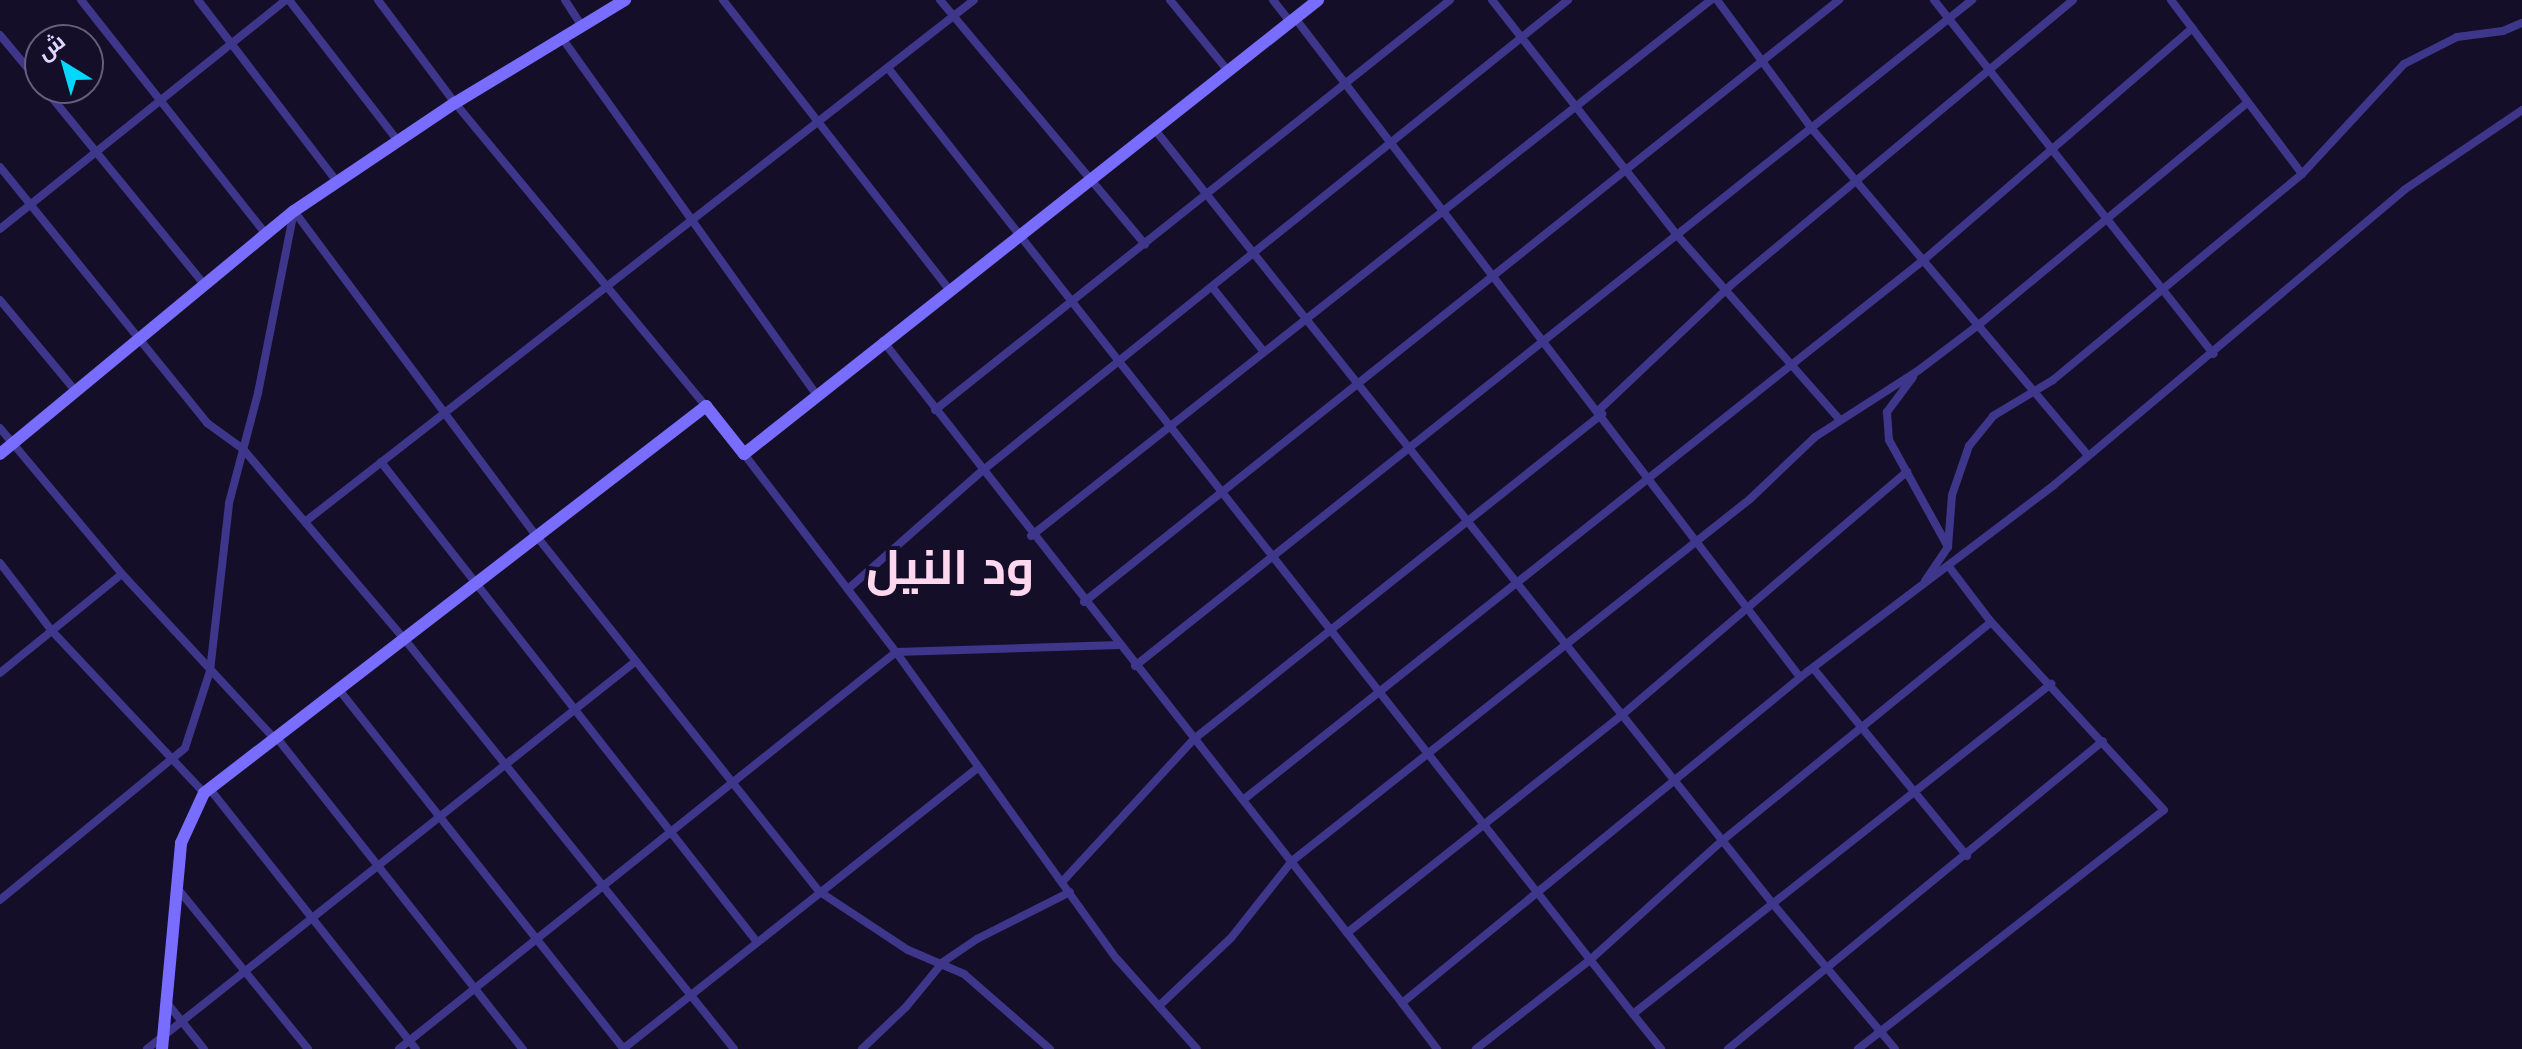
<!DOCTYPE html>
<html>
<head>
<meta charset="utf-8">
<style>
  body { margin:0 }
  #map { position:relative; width:2522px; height:1049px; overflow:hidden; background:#140e29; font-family:Jost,Cairo,sans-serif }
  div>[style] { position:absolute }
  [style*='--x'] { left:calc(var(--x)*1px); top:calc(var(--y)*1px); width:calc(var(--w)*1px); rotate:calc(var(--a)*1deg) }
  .street>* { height:8px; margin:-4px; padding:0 4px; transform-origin:4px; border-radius:4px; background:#3e368b }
  .secondary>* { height:12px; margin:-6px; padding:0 6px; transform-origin:6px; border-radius:6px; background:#786dff }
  span { translate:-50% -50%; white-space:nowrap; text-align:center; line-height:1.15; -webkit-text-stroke:8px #140e29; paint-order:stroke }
  .town-label { font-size:48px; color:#ffd8ef; font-weight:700 }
  .north { position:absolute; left:24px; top:24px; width:80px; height:80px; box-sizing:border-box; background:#140e29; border:2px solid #645e7f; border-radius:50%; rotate:323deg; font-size:22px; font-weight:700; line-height:32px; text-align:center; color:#ddd6ff }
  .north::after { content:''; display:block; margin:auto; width:28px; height:36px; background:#02d8ff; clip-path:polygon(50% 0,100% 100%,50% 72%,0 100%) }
</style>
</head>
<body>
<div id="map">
  <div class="street">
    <div style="--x:81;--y:0;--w:297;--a:51.7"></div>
    <div style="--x:198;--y:0;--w:229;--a:52.6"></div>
    <div style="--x:289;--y:0;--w:178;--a:52.3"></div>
    <div style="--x:378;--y:0;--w:129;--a:53.2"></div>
    <div style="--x:455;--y:103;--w:393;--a:50.4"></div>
    <div style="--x:565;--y:0;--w:31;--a:57"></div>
    <div style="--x:723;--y:0;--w:367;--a:52"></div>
    <div style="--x:940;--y:0;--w:319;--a:50"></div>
    <div style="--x:1170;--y:0;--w:93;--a:50.7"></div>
    <div style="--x:1273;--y:0;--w:28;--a:52"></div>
    <div style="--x:1492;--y:0;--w:299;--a:51.8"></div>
    <div style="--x:1677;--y:235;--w:245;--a:48.6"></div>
    <div style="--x:1717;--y:0;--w:162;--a:53.6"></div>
    <div style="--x:1813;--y:130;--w:426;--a:49.8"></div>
    <div style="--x:1934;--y:0;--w:451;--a:51.7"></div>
    <div style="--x:2171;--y:0;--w:218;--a:53"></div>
    <div style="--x:1295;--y:18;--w:830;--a:52.54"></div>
    <div style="--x:0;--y:35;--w:62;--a:50.2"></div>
    <div style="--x:562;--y:38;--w:439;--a:54.5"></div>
    <div style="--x:888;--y:68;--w:1204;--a:51.78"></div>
    <div style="--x:1633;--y:1014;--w:533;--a:-38.29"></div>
    <div style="--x:44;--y:88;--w:253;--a:50.8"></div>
    <div style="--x:1156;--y:131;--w:989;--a:51.4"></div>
    <div style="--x:1773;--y:904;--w:189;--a:49.9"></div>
    <div style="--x:0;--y:167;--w:329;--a:51"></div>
    <div style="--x:207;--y:423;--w:44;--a:35.8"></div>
    <div style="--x:243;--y:449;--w:252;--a:49.7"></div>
    <div style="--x:406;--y:641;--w:523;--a:51.2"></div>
    <div style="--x:294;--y:211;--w:408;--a:53.3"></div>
    <div style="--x:538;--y:538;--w:453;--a:51.5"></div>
    <div style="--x:820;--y:892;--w:105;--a:33.4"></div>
    <div style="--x:908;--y:950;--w:61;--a:23.2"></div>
    <div style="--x:964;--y:974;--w:114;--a:41.1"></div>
    <div style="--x:0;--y:229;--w:366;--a:-38.7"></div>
    <div style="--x:1212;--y:287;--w:83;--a:51.3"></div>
    <div style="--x:0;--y:300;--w:116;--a:50.3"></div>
    <div style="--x:883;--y:341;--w:841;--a:51.9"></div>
    <div style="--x:1402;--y:1003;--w:523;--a:-39.26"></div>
    <div style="--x:1807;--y:672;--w:310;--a:-37.1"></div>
    <div style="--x:2054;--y:485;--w:458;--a:-40.1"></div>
    <div style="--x:2404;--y:190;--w:143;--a:-34.1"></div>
    <div style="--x:1913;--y:377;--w:44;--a:126.6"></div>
    <div style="--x:1887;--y:412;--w:28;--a:86"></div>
    <div style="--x:1889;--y:440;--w:122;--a:61.1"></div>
    <div style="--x:935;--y:410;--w:658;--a:-38.52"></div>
    <div style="--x:1599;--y:410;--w:182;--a:-43.4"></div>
    <div style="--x:1731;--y:285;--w:445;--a:-39.8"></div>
    <div style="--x:0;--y:428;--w:190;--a:50.1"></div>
    <div style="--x:122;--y:574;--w:225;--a:47.2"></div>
    <div style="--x:744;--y:454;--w:250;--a:52.5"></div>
    <div style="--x:896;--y:652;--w:378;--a:54.3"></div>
    <div style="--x:1117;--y:959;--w:120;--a:48.4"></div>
    <div style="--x:381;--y:462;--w:610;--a:51.93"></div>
    <div style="--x:306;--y:521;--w:847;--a:-37.95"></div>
    <div style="--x:1031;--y:536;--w:866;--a:-38.25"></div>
    <div style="--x:0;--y:563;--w:86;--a:52.6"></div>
    <div style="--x:52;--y:631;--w:222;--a:46.8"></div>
    <div style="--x:1925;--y:581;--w:41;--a:-55.9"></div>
    <div style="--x:1948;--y:547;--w:52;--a:-85.6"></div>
    <div style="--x:1952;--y:495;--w:52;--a:-70.9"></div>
    <div style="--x:1969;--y:446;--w:38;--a:-51"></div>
    <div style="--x:1993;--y:416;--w:70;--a:-31"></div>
    <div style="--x:2053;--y:380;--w:323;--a:-39.6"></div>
    <div style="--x:2302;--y:174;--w:150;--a:-47.2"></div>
    <div style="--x:2404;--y:64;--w:59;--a:-27"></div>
    <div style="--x:2457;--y:37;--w:46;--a:-7.4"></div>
    <div style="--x:2503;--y:31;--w:21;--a:-23"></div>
    <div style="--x:848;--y:589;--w:179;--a:-41.4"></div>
    <div style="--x:982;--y:471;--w:752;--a:-38.79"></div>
    <div style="--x:1084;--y:602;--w:966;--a:-38.57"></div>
    <div style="--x:1135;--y:666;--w:1070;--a:-38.51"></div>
    <div style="--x:1813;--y:668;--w:243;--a:50.7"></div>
    <div style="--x:0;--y:673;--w:157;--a:-39.1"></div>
    <div style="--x:340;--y:691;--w:457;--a:51.6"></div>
    <div style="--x:277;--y:738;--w:397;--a:51.7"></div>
    <div style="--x:209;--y:788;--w:333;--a:51.6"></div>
    <div style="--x:1243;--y:800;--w:872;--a:-38.43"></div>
    <div style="--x:1926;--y:258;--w:352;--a:-40.8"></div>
    <div style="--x:1062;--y:882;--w:195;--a:-47.3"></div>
    <div style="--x:1194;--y:739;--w:522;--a:-38.54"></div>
    <div style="--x:178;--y:889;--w:206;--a:50.9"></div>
    <div style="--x:0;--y:900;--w:239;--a:-39.4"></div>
    <div style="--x:185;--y:748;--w:81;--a:-72"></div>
    <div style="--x:210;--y:671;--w:169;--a:-83.5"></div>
    <div style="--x:229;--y:503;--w:114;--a:-75.2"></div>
    <div style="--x:258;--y:393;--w:185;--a:-78.8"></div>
    <div style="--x:1347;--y:933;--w:351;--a:-38.4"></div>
    <div style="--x:1622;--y:715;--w:375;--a:-40.5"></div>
    <div style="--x:167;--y:1003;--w:59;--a:51.2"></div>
    <div style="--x:1402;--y:1003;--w:58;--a:52.7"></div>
    <div style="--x:1159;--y:1006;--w:99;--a:-43.4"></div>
    <div style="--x:1231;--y:938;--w:98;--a:-51.6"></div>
    <div style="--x:1292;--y:861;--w:584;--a:-38.32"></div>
    <div style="--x:1750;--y:499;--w:90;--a:-43.6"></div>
    <div style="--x:1815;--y:437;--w:124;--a:-32.8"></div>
    <div style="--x:1919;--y:370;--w:78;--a:-37.2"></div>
    <div style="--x:1981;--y:323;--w:345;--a:-39.6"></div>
    <div style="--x:1633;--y:1014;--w:45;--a:51.3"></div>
    <div style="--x:147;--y:1049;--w:624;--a:-38.43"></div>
    <div style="--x:399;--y:1049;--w:636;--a:-38.62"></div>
    <div style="--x:896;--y:652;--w:223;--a:-1.8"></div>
    <div style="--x:623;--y:1049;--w:452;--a:-38.4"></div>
    <div style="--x:862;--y:1049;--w:61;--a:-43.7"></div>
    <div style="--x:906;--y:1007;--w:58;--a:-50.6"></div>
    <div style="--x:943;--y:962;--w:41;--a:-34.1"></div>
    <div style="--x:977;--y:939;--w:104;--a:-26.8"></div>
    <div style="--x:1476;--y:1049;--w:145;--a:-38"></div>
    <div style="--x:1590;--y:960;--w:179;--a:-42.1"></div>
    <div style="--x:1723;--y:840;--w:345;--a:-39.1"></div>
    <div style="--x:1728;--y:1049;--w:485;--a:-39.4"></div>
    <div style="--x:1858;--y:1049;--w:388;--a:-38"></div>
    <div style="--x:2164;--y:810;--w:255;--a:-132.6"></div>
    <div style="--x:1991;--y:622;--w:68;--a:-127.2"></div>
  </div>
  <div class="secondary">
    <div style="--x:0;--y:454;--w:381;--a:-39.6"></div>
    <div style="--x:294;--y:211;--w:194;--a:-33.9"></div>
    <div style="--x:455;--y:103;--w:199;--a:-31.2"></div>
    <div style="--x:162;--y:1049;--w:207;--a:-84.7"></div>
    <div style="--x:181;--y:843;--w:55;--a:-65.3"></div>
    <div style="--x:204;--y:793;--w:634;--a:-37.63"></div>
    <div style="--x:706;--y:406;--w:61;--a:51.6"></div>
    <div style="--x:744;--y:454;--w:732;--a:-38.34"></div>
  </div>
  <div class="town-label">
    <span style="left:950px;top:568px">ود النيل</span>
  </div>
  <div class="north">ش</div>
</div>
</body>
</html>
